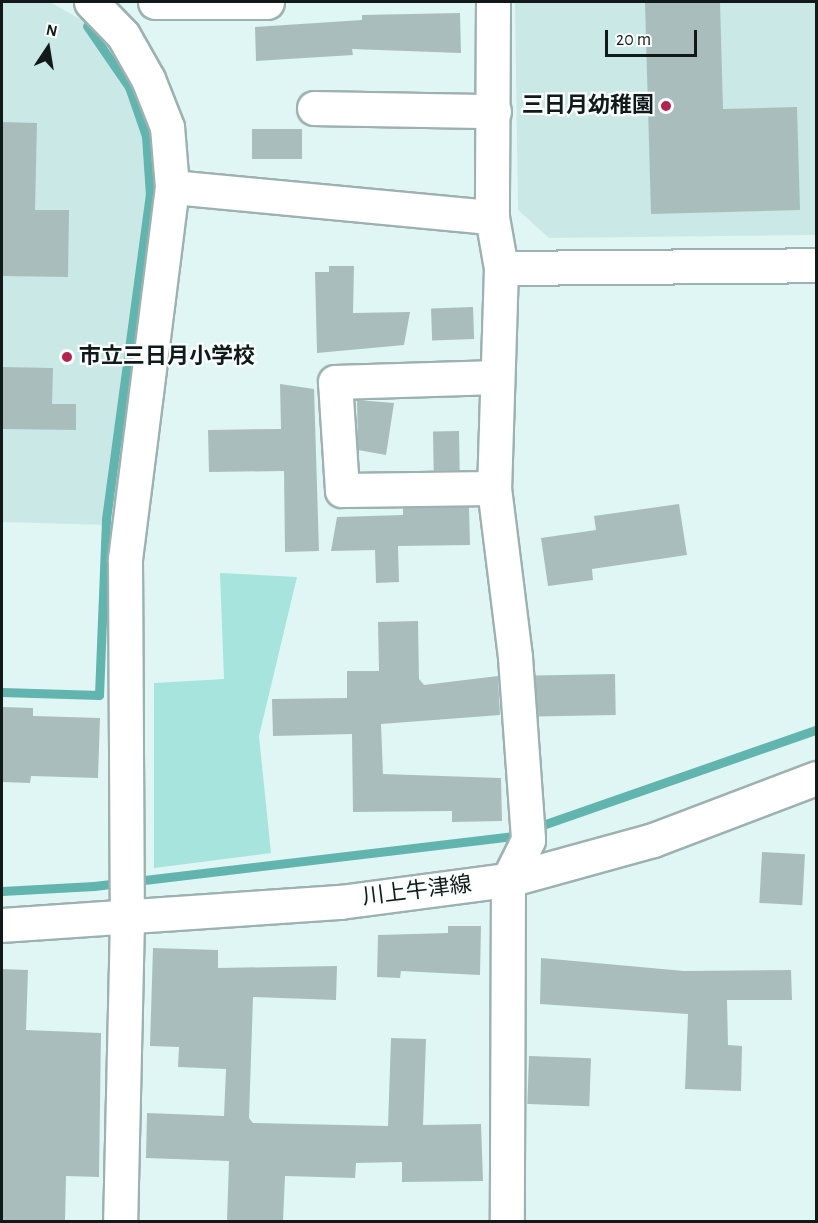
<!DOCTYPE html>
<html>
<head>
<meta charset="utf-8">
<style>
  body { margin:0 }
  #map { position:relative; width:818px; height:1223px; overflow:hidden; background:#e0f6f4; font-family:"Alegreya Sans","Noto Sans JP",sans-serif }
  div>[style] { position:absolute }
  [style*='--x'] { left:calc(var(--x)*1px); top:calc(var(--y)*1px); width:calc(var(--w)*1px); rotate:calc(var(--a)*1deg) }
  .built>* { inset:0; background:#cae8e5 }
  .green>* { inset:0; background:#a7e4de }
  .stream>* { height:9px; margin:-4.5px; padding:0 4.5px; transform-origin:4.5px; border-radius:4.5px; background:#62b4ae }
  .building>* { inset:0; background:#a9bebc; transform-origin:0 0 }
  .roads { filter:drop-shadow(2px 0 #9db2b0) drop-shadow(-2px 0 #9db2b0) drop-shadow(0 2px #9db2b0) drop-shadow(0 -2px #9db2b0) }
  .minor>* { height:33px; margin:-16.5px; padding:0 16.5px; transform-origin:16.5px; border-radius:16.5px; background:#fff }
  .major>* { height:33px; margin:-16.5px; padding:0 16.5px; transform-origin:16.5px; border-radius:16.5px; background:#fff }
  .dots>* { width:16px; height:16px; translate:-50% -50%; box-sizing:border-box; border:3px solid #fafffe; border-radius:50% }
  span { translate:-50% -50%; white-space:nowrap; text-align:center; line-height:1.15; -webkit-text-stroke:4.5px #fafffe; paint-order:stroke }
  .poi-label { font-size:22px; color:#121a19; font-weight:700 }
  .right { translate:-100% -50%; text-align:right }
  .left { translate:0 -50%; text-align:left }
  .street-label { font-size:22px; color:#121a19 }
  .frame { position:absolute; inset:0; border:3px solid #121a19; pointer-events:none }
  .north { position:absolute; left:18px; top:18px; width:60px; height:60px; -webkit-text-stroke:4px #fafffe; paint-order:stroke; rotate:12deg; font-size:16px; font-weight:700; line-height:24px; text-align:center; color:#121a19 }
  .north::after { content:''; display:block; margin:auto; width:21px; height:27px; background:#121a19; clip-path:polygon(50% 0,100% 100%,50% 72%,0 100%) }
  .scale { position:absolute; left:605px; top:30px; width:92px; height:27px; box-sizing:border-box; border:3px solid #121a19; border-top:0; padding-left:8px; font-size:18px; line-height:21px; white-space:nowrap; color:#121a19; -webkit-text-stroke:4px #fafffe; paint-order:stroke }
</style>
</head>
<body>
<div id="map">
  <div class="built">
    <div style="clip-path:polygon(2px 2px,50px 2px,92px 26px,132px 84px,150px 131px,154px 192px,111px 525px,2px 522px)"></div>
    <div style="clip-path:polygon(515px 2px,816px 2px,816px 235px,549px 238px,518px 210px)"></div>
  </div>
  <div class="green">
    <div style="clip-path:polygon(220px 573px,297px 577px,259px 736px,271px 853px,154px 868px,154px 683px,224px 679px)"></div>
  </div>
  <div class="stream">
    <div style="--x:2;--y:692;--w:97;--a:1.8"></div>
    <div style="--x:99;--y:695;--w:176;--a:-87.7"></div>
    <div style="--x:106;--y:519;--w:327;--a:-82.3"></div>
    <div style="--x:150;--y:195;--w:59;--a:-93.9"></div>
    <div style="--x:146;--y:136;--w:52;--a:-109.1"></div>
    <div style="--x:129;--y:87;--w:74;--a:-124.5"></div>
    <div style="--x:2;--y:891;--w:92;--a:-3.1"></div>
    <div style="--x:94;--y:886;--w:420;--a:-6.8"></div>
    <div style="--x:511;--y:836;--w:323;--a:-19.2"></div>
  </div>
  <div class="building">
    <div style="clip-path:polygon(645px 2px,720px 2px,723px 109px,797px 107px,800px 210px,651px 214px)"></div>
    <div style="clip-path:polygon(460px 13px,461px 53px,352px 49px,353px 55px,256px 61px,255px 27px,362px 20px,362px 15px)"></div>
    <div style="clip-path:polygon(2px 122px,37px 123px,35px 210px,69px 210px,68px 277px,2px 276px)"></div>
    <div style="left:302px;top:129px;width:30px;height:50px;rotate:90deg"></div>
    <div style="clip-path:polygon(329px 266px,354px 266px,353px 313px,410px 312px,404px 345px,317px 353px,315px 272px,329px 272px)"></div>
    <div style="left:473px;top:307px;width:32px;height:42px;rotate:88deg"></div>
    <div style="clip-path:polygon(2px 367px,53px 368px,52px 404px,76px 404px,76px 430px,2px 429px)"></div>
    <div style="clip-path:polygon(280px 384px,314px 389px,319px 551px,285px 552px,284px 471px,209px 472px,208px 430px,281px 429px)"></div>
    <div style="clip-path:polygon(357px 400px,394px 403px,386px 455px,358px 450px)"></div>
    <div style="left:459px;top:431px;width:39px;height:26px;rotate:89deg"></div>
    <div style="clip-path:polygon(679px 504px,687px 555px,592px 569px,593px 580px,548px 586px,541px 538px,596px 530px,594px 516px)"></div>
    <div style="clip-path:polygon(469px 507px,470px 545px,398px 546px,399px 582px,376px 583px,375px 550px,331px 551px,337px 517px,403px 515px,403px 508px)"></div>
    <div style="clip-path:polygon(418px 621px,419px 679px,424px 685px,498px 676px,500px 715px,381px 724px,383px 774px,501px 778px,502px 821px,452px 822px,452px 811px,353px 812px,352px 734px,273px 736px,272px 699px,347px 698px,347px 671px,379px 671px,378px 622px)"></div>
    <div style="left:615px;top:674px;width:41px;height:80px;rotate:89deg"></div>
    <div style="clip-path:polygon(2px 707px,33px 708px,33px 716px,100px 718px,98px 778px,31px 776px,30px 783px,2px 782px)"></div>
    <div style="left:762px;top:852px;width:43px;height:51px;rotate:3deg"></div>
    <div style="clip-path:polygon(448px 926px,481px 926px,480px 975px,401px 971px,400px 978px,377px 977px,378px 935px,448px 933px)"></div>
    <div style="clip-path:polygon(153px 948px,218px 950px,218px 968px,337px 966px,336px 1000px,253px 997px,249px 1118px,253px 1123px,388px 1126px,391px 1038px,426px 1039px,423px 1125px,481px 1124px,483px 1181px,402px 1182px,402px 1162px,356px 1163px,355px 1178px,285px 1176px,283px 1221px,227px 1221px,229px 1161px,146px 1158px,147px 1113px,224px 1116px,226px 1069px,178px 1067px,179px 1047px,150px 1046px)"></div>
    <div style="clip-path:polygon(541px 958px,684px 971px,791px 970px,792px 1000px,727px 1000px,728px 1045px,742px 1046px,741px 1091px,685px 1089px,688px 1014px,540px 1004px)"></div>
    <div style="clip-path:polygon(2px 969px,28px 970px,26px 1030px,101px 1033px,99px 1177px,66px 1176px,65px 1221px,2px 1221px)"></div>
    <div style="left:529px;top:1056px;width:62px;height:48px;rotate:2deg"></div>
  </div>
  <div class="roads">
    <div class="minor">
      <div style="--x:91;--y:2;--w:46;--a:45.9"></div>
      <div style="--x:123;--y:35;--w:51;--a:60.4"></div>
      <div style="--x:148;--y:79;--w:52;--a:68.4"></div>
      <div style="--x:167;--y:127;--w:60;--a:85.2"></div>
      <div style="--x:172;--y:187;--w:375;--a:97.2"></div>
      <div style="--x:125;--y:559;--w:360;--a:89.7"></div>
      <div style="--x:127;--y:919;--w:303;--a:91.3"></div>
      <div style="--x:155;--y:2;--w:112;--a:0"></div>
      <div style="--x:493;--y:2;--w:215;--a:90.3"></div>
      <div style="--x:492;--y:217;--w:52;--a:80"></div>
      <div style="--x:501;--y:268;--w:220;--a:91.8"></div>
      <div style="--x:494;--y:488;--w:170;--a:82.9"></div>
      <div style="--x:515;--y:657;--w:183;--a:85.9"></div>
      <div style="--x:528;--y:840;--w:45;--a:116.6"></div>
      <div style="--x:508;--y:880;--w:342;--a:90.2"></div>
      <div style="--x:314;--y:108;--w:180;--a:1"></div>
      <div style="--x:172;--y:187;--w:321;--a:5.4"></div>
      <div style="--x:501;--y:268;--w:315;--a:-0.5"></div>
      <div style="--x:494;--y:488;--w:152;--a:179.2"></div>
      <div style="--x:342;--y:490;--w:108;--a:-93.7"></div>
      <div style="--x:335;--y:382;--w:162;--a:-1.8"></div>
    </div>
    <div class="major">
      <div style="--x:2;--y:925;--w:339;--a:-3.9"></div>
      <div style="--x:340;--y:902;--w:169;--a:-7.5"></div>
      <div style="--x:508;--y:880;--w:150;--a:-15.4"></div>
      <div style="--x:653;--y:840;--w:174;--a:-20.8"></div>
    </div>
  </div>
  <div class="dots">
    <div style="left:666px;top:106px;background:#b32350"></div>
    <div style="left:67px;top:357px;background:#b32350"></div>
  </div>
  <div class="poi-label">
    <span class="right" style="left:654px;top:106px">三日月幼稚園</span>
    <span class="left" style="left:79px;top:357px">市立三日月小学校</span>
  </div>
  <div class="street-label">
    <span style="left:417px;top:891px;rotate:-7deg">川上牛津線</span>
  </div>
  <div class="frame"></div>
  <div class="north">N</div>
  <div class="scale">20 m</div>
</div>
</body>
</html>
